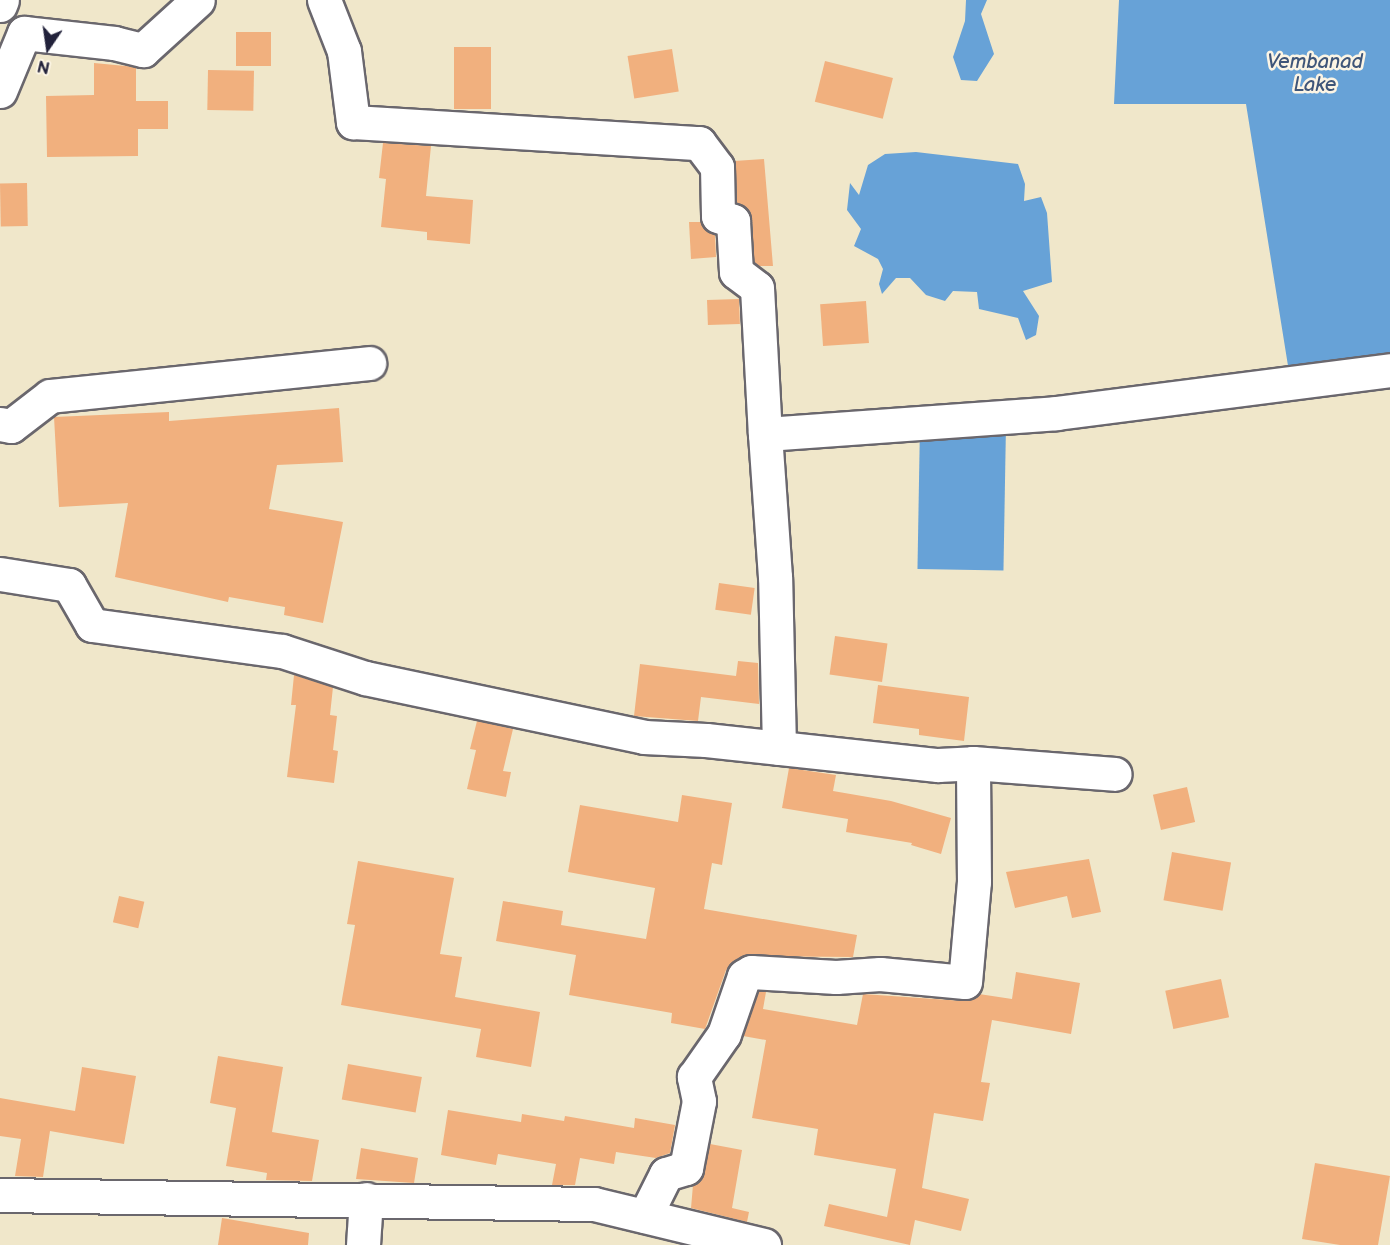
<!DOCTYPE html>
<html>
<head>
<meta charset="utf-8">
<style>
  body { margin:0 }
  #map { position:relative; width:1390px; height:1245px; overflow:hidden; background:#f0e7ca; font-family:"Balsamiq Sans",sans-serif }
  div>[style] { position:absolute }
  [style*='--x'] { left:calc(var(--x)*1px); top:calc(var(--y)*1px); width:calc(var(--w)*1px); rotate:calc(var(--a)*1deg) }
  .water>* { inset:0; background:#67a2d7; transform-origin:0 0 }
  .building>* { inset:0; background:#f1b07e; transform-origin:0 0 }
  .roads { filter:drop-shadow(2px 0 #6a676d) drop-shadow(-2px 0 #6a676d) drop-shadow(0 2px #6a676d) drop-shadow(0 -2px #6a676d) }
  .minor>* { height:33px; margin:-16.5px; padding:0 16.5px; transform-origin:16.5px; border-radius:16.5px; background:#fff }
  span { translate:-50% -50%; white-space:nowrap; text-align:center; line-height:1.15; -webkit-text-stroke:5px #fcf5e5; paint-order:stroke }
  .water-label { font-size:20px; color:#3e5579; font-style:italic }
  .north { position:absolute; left:18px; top:18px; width:60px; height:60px; -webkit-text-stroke:4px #fcf5e5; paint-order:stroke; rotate:193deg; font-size:16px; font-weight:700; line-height:24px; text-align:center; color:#22223b }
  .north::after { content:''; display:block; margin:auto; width:21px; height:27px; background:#22223b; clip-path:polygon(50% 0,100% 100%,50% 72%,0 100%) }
</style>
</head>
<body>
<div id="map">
  <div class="water">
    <div style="clip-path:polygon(966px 0,987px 0,981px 14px,994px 54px,977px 81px,961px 80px,953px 57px,965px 21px)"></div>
    <div style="clip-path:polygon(1119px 0,1390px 0,1390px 356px,1289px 372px,1246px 104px,1114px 104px)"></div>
    <div style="clip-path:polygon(916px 152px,1018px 164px,1025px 184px,1024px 201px,1041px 197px,1047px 213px,1052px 282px,1023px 291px,1039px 316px,1036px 335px,1026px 340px,1018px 318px,979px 309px,977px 292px,953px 291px,945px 301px,926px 295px,910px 278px,896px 278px,882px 294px,879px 284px,883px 269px,878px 259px,854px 246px,861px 229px,847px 210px,850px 183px,859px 195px,868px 165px,885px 154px)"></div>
    <div style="left:920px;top:424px;width:86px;height:145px;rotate:1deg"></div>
  </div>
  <div class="building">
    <div style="left:236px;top:32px;width:35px;height:34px"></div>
    <div style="left:454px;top:47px;width:37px;height:62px"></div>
    <div style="left:672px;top:49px;width:43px;height:45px;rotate:81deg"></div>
    <div style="left:825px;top:61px;width:70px;height:42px;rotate:14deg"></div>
    <div style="clip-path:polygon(94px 63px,136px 67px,136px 101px,168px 101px,168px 129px,138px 129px,138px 156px,47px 157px,46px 96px,94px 95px)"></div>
    <div style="left:208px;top:70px;width:46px;height:40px;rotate:1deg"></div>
    <div style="clip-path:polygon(383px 143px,431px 146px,426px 196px,473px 200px,470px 244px,427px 240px,427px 232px,381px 227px,386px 179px,379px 178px)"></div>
    <div style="clip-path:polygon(764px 159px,773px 266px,759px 266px,754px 262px,752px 219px,747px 209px,736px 202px,734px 161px)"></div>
    <div style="left:27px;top:183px;width:43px;height:27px;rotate:89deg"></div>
    <div style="clip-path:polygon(689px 222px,701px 222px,715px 235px,716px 257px,691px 259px)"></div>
    <div style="left:739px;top:299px;width:25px;height:32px;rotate:88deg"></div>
    <div style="left:866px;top:301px;width:42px;height:46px;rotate:86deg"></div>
    <div style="clip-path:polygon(339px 408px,343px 462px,277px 465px,269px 509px,343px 522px,323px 623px,284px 615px,285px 607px,229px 597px,228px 602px,115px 577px,128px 503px,59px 507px,54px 417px,169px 412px,169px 421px)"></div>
    <div style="left:719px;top:583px;width:36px;height:27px;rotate:8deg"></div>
    <div style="left:835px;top:636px;width:53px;height:39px;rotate:8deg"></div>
    <div style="clip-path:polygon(738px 661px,758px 663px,759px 704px,701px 697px,698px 721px,634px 716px,640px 664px,736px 676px)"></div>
    <div style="clip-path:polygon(294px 675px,333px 687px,330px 715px,337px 716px,333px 750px,338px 751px,334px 783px,287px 777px,296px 705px,291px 705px)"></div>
    <div style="clip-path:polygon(878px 685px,969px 697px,964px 741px,919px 735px,919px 729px,873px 723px)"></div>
    <div style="clip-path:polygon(477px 721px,513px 729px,503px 771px,511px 772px,506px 797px,467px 789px,476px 750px,470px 749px)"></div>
    <div style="clip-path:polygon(789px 768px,836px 775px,833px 791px,891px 801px,951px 818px,941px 854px,911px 845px,912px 843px,846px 832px,848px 819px,782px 808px)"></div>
    <div style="left:1187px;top:787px;width:36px;height:35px;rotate:77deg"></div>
    <div style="clip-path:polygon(682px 795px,732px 803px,722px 865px,712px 863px,704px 909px,857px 935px,853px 957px,742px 956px,726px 970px,705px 1029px,671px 1023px,672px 1013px,569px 995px,576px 955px,496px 941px,503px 901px,563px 911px,561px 925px,646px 939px,655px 888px,568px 872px,580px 805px,678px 822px)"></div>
    <div style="left:1172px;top:852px;width:60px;height:49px;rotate:10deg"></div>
    <div style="clip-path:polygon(1089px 859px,1101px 912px,1072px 918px,1067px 896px,1015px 908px,1006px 872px)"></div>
    <div style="clip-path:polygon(358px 861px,454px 878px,440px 954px,462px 957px,455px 997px,540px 1012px,531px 1067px,476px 1057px,481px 1029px,341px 1005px,355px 925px,347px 924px)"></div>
    <div style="left:119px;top:896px;width:26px;height:27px;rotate:13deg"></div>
    <div style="clip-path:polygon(1016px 972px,1080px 983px,1071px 1034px,992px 1020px,981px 1082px,990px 1083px,983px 1121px,934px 1113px,922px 1188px,969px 1199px,961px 1231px,915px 1220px,910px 1245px,824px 1226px,829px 1204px,887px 1217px,896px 1169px,814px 1155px,818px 1129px,752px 1118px,766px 1040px,743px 1036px,759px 991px,766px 992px,763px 1009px,857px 1025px,863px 994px,963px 1001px,979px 994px,1012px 999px)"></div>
    <div style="left:1221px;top:979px;width:39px;height:57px;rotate:78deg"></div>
    <div style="clip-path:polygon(218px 1056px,283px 1067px,272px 1132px,319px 1140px,312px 1181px,266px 1180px,267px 1173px,226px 1166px,236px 1108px,210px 1103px)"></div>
    <div style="left:348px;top:1064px;width:75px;height:36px;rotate:10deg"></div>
    <div style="clip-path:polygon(82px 1067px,136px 1076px,124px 1144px,50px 1131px,43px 1177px,15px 1176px,21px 1139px,0 1136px,0 1098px,75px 1111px)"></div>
    <div style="clip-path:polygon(448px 1110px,521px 1122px,522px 1114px,564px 1121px,565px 1116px,634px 1128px,635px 1118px,675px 1125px,670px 1153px,656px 1158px,616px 1152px,614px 1164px,580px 1158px,575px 1185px,552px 1185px,556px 1164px,498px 1154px,496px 1165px,441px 1155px)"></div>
    <div style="clip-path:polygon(710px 1144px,742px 1150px,732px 1208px,749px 1212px,747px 1222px,691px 1208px,693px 1185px,704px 1172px)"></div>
    <div style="clip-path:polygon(361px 1148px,418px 1158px,414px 1183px,356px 1179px)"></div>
    <div style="clip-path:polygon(1315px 1163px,1390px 1176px,1378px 1245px,1340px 1245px,1302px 1239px)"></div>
    <div style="clip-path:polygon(222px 1218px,309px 1233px,308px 1245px,218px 1245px)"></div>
  </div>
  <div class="roads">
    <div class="minor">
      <div style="--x:324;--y:0;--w:55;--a:68.6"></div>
      <div style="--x:344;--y:51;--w:72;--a:82.8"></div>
      <div style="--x:353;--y:122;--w:347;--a:3.5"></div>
      <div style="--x:699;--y:143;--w:30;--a:53"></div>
      <div style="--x:717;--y:167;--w:49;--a:88.8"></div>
      <div style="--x:718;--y:216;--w:16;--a:18"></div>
      <div style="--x:733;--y:221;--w:51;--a:86.6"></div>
      <div style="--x:736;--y:272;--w:26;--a:37"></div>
      <div style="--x:757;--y:288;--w:146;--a:86.9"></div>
      <div style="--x:0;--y:5;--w:5;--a:-68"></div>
      <div style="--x:0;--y:91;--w:63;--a:-67.5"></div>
      <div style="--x:24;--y:33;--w:91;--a:6.3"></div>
      <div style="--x:114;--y:43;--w:30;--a:14"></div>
      <div style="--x:143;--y:50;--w:74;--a:-42.3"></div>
      <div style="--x:0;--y:424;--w:11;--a:10"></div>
      <div style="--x:11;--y:426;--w:49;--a:-37.6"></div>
      <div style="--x:50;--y:396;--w:321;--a:-5.9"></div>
      <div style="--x:0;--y:574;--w:70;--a:9.1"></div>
      <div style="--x:69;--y:585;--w:46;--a:60.1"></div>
      <div style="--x:92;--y:625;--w:192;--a:7.8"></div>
      <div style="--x:282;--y:651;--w:87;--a:18"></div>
      <div style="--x:365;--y:678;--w:285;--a:11.9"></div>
      <div style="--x:644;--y:737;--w:62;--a:2.8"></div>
      <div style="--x:706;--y:740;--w:233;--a:6.2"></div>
      <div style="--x:938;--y:765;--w:35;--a:-3"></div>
      <div style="--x:973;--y:763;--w:142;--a:4.4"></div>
      <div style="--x:779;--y:748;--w:171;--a:-91.3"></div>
      <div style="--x:775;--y:577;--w:143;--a:-94"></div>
      <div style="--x:765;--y:434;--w:292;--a:-4.1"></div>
      <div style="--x:1056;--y:413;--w:337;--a:-7.3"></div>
      <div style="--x:0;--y:1195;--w:594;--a:0.87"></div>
      <div style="--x:594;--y:1204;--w:175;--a:13.6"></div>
      <div style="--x:645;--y:1216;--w:47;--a:-63.4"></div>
      <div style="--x:666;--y:1174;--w:21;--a:-17"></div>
      <div style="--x:686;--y:1168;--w:68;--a:-79"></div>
      <div style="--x:699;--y:1101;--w:25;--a:-102"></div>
      <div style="--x:694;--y:1077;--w:52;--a:-55.1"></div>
      <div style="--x:724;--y:1034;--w:61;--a:-71"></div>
      <div style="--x:744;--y:976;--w:8;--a:-30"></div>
      <div style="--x:751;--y:972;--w:85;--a:3.4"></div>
      <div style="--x:836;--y:977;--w:44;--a:-3.9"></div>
      <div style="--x:880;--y:974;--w:85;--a:5.4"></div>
      <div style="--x:965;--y:982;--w:100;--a:-84.9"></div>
      <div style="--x:974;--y:882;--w:119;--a:-90.5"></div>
      <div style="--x:363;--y:1245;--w:46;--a:-86.3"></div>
    </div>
  </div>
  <div class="water-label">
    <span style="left:1315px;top:74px">Vembanad<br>Lake</span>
  </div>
  <div class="north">N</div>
</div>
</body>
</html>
